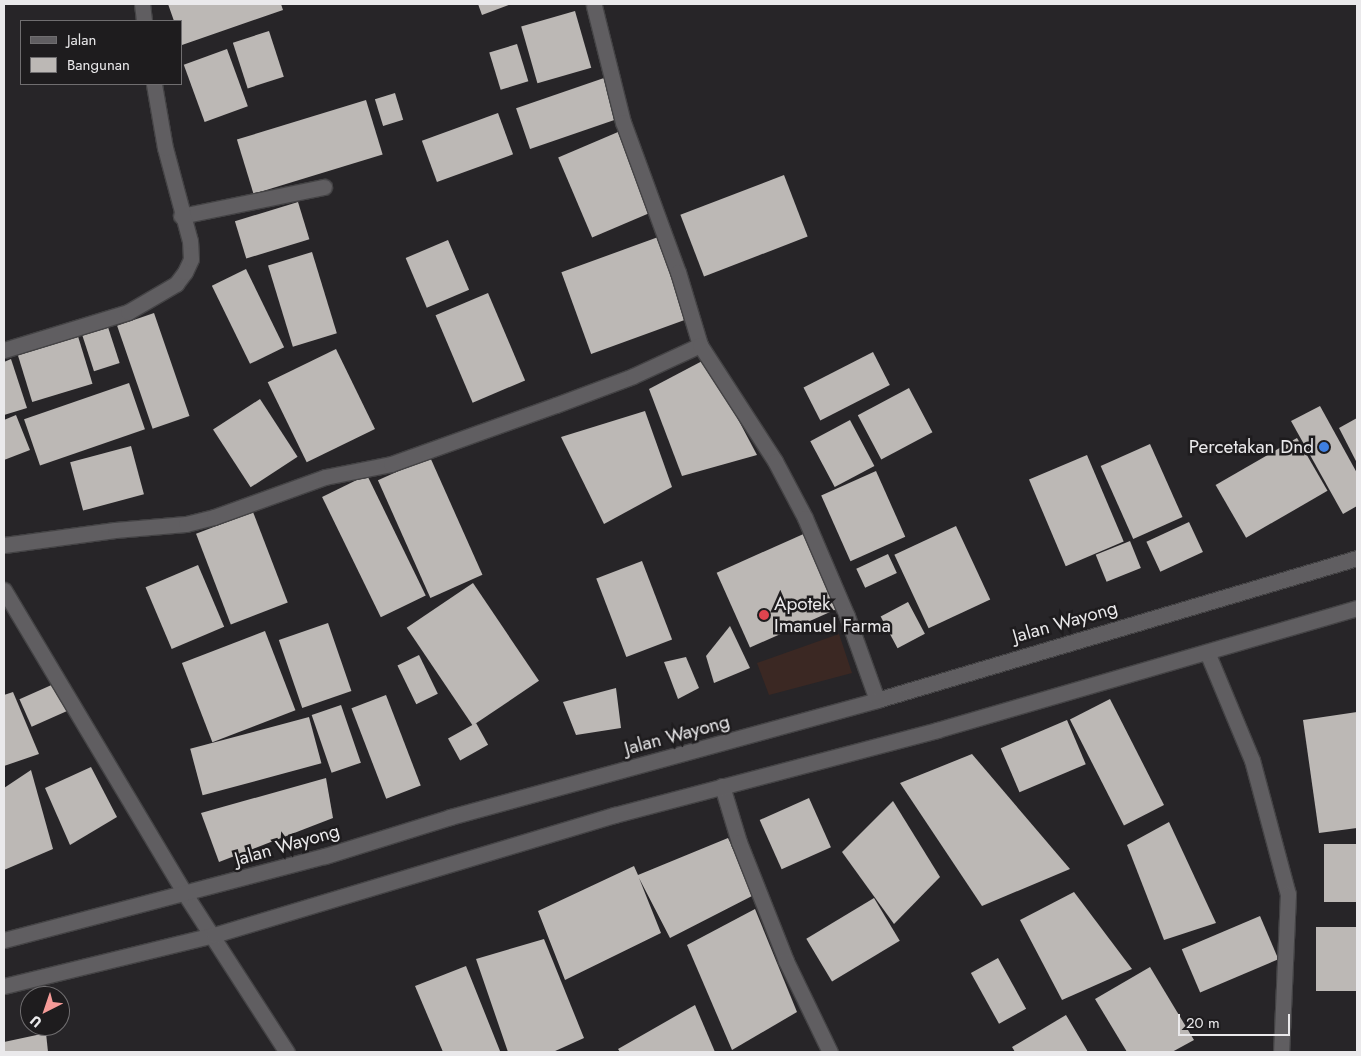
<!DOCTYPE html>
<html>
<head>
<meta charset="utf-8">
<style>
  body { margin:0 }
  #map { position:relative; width:1361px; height:1056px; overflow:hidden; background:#272528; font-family:Jost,sans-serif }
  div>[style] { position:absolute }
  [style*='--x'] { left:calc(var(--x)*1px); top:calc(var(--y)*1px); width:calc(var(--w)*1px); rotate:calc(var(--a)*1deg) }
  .commercial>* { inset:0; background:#3b2823 }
  .building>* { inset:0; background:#bcb8b5; transform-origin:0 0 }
  .roads { filter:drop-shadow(1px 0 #444345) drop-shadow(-1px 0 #444345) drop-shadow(0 1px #444345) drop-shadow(0 -1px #444345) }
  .minor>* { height:15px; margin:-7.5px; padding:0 7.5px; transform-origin:7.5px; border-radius:7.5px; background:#605e61 }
  .dots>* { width:14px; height:14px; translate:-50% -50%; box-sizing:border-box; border:2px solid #1e1c1e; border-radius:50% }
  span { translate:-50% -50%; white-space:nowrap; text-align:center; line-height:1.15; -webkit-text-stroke:5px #1e1c1e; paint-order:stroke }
  .poi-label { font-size:19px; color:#eae9eb }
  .right { translate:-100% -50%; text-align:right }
  .left { translate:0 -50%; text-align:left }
  .street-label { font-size:19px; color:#eae9eb }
  .frame { position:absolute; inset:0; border:5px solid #eae9eb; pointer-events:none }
  .legend { position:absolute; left:20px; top:20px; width:162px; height:65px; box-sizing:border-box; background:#1e1c1e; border:1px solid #706e70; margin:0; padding:6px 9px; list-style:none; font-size:15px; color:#eae9eb }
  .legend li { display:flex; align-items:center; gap:10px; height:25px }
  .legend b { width:25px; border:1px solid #706e70 }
  .north { position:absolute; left:20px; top:986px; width:50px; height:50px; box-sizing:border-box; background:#1e1c1e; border:1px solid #706e70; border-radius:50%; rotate:221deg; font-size:14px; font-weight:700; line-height:20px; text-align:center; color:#eae9eb }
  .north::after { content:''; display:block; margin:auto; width:18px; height:22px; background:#f59b98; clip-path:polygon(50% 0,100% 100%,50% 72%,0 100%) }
  .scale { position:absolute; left:1178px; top:1014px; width:112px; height:22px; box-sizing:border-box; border:2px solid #eae9eb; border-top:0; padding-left:6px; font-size:15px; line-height:18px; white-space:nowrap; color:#eae9eb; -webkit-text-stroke:4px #1e1c1e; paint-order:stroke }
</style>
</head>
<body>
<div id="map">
  <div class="commercial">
    <div style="clip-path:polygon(839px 634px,852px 673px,769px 695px,757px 663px)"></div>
  </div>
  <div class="building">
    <div style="clip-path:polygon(168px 4px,281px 4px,283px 10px,182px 45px,181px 21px,174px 21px)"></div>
    <div style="clip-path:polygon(478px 4px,511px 4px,482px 15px)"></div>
    <div style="left:575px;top:11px;width:59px;height:56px;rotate:74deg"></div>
    <div style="left:269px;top:31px;width:48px;height:38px;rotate:72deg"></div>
    <div style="left:517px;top:44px;width:39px;height:29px;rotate:73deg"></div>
    <div style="left:227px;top:49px;width:61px;height:46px;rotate:70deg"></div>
    <div style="left:604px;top:78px;width:43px;height:93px;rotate:71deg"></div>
    <div style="left:395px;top:93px;width:28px;height:21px;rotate:73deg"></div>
    <div style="left:366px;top:100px;width:57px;height:135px;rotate:73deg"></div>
    <div style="left:498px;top:113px;width:44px;height:81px;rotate:70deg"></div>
    <div style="left:618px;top:132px;width:87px;height:65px;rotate:67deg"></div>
    <div style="left:784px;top:175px;width:66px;height:111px;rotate:69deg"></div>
    <div style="left:298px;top:202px;width:39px;height:66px;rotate:73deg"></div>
    <div style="left:661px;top:236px;width:87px;height:106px;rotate:70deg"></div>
    <div style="left:448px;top:240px;width:54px;height:46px;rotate:67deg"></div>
    <div style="left:312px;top:252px;width:85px;height:46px;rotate:73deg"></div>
    <div style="left:246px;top:269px;width:87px;height:38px;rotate:64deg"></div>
    <div style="left:488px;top:293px;width:95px;height:57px;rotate:67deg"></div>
    <div style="left:154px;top:313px;width:109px;height:39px;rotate:71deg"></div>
    <div style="left:107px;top:324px;width:41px;height:27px;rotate:72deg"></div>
    <div style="left:77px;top:333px;width:53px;height:63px;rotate:73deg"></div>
    <div style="left:336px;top:349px;width:89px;height:76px;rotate:64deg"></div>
    <div style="left:873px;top:352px;width:37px;height:78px;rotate:63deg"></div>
    <div style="clip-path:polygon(11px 359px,27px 408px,4px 415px,4px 362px)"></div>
    <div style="clip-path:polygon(706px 359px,757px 455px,682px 476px,649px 389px)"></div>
    <div style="left:129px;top:383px;width:49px;height:111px;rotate:71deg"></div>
    <div style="left:909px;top:388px;width:50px;height:58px;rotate:62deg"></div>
    <div style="left:260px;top:399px;width:69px;height:56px;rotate:57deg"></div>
    <div style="clip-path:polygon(1320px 406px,1357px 473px,1357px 506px,1343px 514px,1291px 421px)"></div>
    <div style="clip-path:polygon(645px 411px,672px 487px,604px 524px,561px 437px)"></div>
    <div style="clip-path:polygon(16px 415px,30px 450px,4px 460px,4px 420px)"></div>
    <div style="clip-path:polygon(1357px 418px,1357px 463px,1339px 428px)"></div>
    <div style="left:850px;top:420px;width:52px;height:45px;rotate:62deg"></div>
    <div style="left:1297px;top:438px;width:61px;height:94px;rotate:60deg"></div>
    <div style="left:1150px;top:444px;width:80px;height:54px;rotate:66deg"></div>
    <div style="left:131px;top:446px;width:50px;height:63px;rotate:75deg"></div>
    <div style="left:1087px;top:455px;width:94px;height:63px;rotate:67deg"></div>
    <div style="left:430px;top:457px;width:129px;height:57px;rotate:66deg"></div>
    <div style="left:876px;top:471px;width:72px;height:60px;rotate:66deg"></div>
    <div style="left:367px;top:475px;width:134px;height:50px;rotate:64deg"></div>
    <div style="left:253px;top:512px;width:97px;height:61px;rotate:69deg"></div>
    <div style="left:1189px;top:522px;width:33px;height:47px;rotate:65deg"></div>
    <div style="left:956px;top:526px;width:81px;height:68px;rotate:65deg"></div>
    <div style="left:808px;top:532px;width:82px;height:100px;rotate:66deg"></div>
    <div style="left:1130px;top:541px;width:29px;height:37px;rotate:68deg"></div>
    <div style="left:888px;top:554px;width:21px;height:35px;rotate:65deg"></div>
    <div style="left:642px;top:561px;width:84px;height:49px;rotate:69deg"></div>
    <div style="left:198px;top:565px;width:67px;height:57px;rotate:67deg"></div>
    <div style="left:473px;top:583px;width:118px;height:80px;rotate:56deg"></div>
    <div style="left:908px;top:602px;width:36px;height:31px;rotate:62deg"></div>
    <div style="left:328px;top:623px;width:72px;height:52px;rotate:71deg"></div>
    <div style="clip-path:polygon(730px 626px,750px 668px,714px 683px,706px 656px)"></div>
    <div style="left:265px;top:631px;width:85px;height:89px;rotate:69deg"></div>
    <div style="left:419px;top:655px;width:43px;height:24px;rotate:64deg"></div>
    <div style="clip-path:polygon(686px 657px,699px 688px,678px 699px,664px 662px)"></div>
    <div style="left:56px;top:683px;width:30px;height:40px;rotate:66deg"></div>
    <div style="clip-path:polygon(616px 688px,621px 728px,576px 735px,563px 702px)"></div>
    <div style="clip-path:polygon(13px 692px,39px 754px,4px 766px,4px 695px)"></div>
    <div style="left:386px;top:695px;width:97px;height:37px;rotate:69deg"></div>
    <div style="left:1110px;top:699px;width:119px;height:45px;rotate:63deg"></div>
    <div style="left:341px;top:705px;width:61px;height:31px;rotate:71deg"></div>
    <div style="clip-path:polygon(1357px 712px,1357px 828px,1319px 833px,1303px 720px)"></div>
    <div style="left:309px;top:717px;width:48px;height:123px;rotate:75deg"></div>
    <div style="left:1067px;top:720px;width:48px;height:72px;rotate:67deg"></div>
    <div style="left:476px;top:723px;width:25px;height:32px;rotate:61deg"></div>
    <div style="clip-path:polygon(972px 754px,1070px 869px,982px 906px,900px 783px)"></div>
    <div style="clip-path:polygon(91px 767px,117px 817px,70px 845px,45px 788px)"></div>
    <div style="clip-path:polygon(31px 770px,53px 849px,4px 870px,4px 788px)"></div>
    <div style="clip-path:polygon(326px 778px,333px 818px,219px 862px,201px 813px)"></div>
    <div style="left:809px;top:798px;width:54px;height:54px;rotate:66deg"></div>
    <div style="clip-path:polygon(893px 801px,940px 877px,894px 924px,842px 852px)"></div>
    <div style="clip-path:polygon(1169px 822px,1216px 923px,1164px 940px,1127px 845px)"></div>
    <div style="clip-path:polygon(728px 838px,754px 895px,670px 938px,639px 878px,661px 933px,565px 980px,538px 911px,634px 866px,638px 875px)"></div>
    <div style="left:1357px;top:844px;width:58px;height:33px;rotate:90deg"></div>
    <div style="clip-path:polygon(1074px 892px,1132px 969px,1062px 1000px,1020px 920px)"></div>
    <div style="left:874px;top:898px;width:50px;height:79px;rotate:59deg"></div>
    <div style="clip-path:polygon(755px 909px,797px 1012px,732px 1050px,687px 945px)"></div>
    <div style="left:1260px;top:916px;width:47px;height:85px;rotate:67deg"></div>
    <div style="left:1357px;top:927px;width:64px;height:41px;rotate:90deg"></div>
    <div style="clip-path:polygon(544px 939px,584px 1038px,553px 1052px,508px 1052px,476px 959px)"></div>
    <div style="left:998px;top:958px;width:58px;height:31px;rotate:61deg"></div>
    <div style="clip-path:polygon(466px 966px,500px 1051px,498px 1052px,443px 1052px,415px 986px)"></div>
    <div style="clip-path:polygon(1150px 967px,1194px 1040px,1172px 1052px,1127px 1052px,1095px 999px)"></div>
    <div style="clip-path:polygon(695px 1005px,715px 1052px,620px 1052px,618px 1049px)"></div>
    <div style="clip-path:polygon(1066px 1015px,1088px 1052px,1015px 1052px,1012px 1047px)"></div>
    <div style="clip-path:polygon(46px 1033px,48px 1052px,4px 1052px,4px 1042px)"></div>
  </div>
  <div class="roads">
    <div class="minor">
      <div style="--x:142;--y:4;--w:17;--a:83"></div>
      <div style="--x:594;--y:6;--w:120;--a:76"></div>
      <div style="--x:623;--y:122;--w:160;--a:69.9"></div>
      <div style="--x:678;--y:272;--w:76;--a:73.2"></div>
      <div style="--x:181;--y:216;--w:146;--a:-11.5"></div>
      <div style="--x:4;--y:350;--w:130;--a:-17"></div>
      <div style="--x:128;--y:312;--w:56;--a:-30.3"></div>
      <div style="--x:176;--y:284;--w:15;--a:-53"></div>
      <div style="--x:185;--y:272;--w:14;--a:-65"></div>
      <div style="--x:191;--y:259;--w:18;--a:-93"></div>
      <div style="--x:190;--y:241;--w:96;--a:-105"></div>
      <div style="--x:165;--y:148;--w:65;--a:-99.8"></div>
      <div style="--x:4;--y:545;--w:112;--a:-7.7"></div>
      <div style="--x:115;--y:530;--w:71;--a:-4.8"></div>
      <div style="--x:186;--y:524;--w:29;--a:-14"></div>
      <div style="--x:214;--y:517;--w:118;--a:-19.8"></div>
      <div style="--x:325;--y:477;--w:67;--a:-11.1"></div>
      <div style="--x:391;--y:464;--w:175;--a:-19.7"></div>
      <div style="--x:556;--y:405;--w:82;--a:-20.6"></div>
      <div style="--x:633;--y:376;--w:74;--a:-24.8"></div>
      <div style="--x:700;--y:345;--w:138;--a:57.1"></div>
      <div style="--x:775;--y:461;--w:64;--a:62.2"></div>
      <div style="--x:805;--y:518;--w:107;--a:66.8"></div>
      <div style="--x:847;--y:616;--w:89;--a:70.3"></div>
      <div style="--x:4;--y:590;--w:354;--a:59.2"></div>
      <div style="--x:185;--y:894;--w:188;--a:57.2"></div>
      <div style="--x:1207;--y:652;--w:117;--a:67.4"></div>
      <div style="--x:1252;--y:760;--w:139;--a:75"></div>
      <div style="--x:1288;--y:894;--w:158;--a:92.5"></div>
      <div style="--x:722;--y:786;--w:59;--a:73.1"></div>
      <div style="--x:739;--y:842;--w:128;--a:68.4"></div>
      <div style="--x:786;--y:961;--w:101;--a:64.2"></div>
      <div style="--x:4;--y:940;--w:332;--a:-14.7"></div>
      <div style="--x:325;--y:856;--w:131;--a:-17.3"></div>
      <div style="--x:450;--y:817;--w:443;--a:-15.3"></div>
      <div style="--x:877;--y:700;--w:501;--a:-16.48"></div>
      <div style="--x:4;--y:986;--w:216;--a:-13.7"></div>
      <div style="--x:214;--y:935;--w:418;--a:-16.7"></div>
      <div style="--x:614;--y:815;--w:334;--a:-14.7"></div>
      <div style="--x:937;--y:730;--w:437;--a:-16.2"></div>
    </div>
  </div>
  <div class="dots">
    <div style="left:1324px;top:447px;background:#3f7fe0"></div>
    <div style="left:764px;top:615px;background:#e0444e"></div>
  </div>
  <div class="poi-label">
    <span class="right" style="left:1314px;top:447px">Percetakan Dnd</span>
    <span class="left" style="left:774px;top:615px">Apotek<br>Imanuel Farma</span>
  </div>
  <div class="street-label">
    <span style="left:1065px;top:622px;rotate:-16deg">Jalan Wayong</span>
    <span style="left:677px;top:735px;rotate:-15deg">Jalan Wayong</span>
    <span style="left:287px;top:845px;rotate:-16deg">Jalan Wayong</span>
  </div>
  <div class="frame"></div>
  <ul class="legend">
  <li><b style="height:6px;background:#605e61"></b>Jalan</li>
  <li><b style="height:14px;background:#bcb8b5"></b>Bangunan</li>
  </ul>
  <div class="north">U</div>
  <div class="scale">20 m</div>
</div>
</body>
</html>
